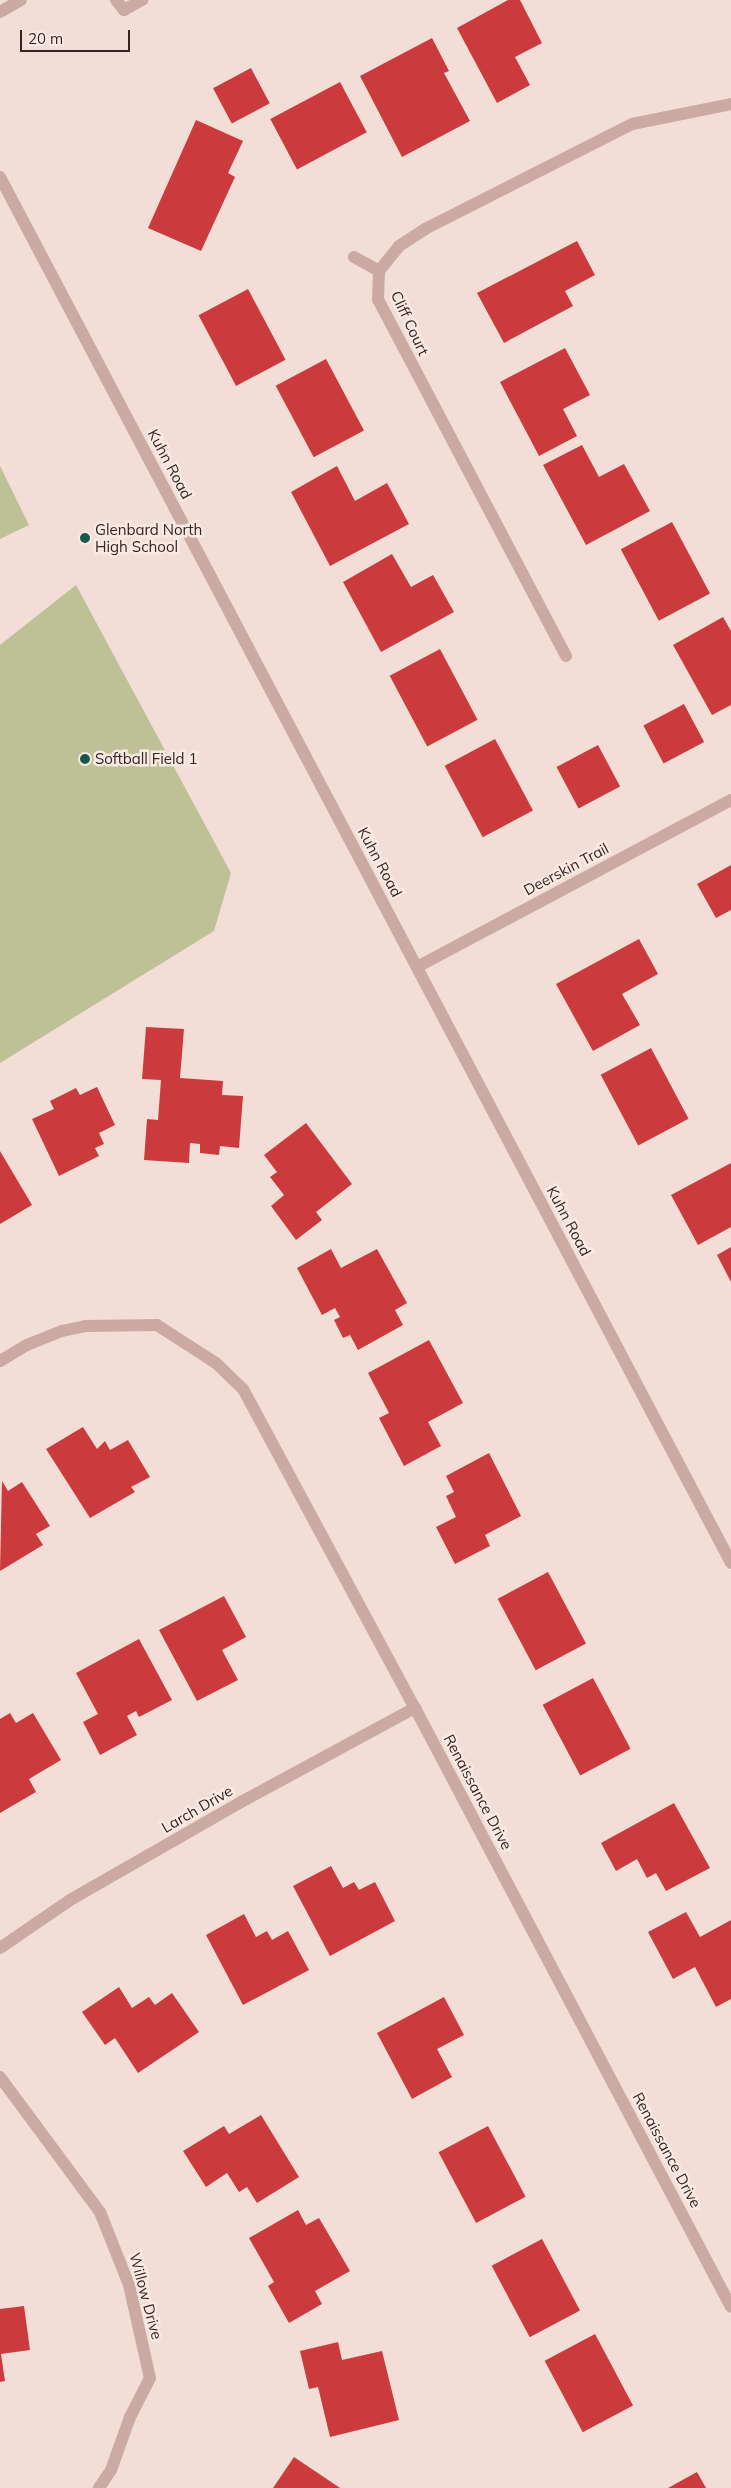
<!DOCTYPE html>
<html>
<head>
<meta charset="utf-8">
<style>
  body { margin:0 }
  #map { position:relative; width:731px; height:2488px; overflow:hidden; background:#f2ded7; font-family:Mulish,sans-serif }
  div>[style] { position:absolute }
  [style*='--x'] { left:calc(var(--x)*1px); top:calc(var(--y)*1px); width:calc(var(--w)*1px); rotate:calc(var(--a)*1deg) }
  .green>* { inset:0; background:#bec196 }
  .building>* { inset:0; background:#cb3b3e; transform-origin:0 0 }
  .service>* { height:12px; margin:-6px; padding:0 6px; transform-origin:6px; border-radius:6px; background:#caaaa2 }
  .minor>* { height:12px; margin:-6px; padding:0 6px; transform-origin:6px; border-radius:6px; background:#caaaa2 }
  .dots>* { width:14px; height:14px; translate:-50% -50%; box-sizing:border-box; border:2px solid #fae9e3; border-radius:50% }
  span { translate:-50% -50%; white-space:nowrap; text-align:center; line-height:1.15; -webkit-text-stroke:5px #fae9e3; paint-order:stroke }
  .street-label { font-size:15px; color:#342625 }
  .poi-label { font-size:15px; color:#342625 }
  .left { translate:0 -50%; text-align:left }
  .scale { position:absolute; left:20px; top:30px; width:110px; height:22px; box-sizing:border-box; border:2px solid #342625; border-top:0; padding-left:6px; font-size:15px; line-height:18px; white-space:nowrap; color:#342625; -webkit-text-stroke:4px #fae9e3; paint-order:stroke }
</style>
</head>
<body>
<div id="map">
  <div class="green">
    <div style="clip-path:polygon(0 466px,29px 525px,0 539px)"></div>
    <div style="clip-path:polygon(76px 585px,231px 873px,214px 931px,0 1063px,0 645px)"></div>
  </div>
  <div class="building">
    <div style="clip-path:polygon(508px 0,520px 0,542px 43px,515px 57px,530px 85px,497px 103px,457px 28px)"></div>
    <div style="clip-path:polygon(432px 38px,449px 71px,444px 73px,470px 121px,402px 157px,360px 76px)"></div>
    <div style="left:251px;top:68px;width:40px;height:43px;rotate:62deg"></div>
    <div style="left:340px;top:82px;width:57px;height:79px;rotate:62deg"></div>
    <div style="clip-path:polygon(196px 120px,243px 141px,228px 173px,235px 177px,201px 251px,148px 228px)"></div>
    <div style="clip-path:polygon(577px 241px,595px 275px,565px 291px,573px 306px,504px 343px,477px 293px)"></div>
    <div style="left:248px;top:289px;width:80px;height:56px;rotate:62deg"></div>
    <div style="clip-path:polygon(565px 348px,590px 395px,563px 409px,577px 436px,539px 456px,500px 382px)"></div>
    <div style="left:326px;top:359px;width:81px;height:57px;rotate:62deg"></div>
    <div style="clip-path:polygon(582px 445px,599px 477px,624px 464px,650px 511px,586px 545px,543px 465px)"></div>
    <div style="clip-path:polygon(337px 466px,355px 501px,387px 483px,409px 524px,330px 566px,291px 492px)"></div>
    <div style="left:672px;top:522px;width:81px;height:58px;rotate:62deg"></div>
    <div style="clip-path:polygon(392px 554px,411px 587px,433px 575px,454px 612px,381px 652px,343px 582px)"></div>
    <div style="clip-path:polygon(723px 617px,731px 631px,731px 705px,712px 715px,673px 645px)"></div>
    <div style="left:440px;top:649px;width:80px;height:57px;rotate:62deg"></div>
    <div style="left:684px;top:704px;width:43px;height:46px;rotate:62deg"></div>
    <div style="left:495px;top:739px;width:81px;height:57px;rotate:62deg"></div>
    <div style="left:598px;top:745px;width:47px;height:47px;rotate:62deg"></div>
    <div style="clip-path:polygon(731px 865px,731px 910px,716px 918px,697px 884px)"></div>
    <div style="clip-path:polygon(639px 939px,658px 974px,622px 994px,640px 1025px,593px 1051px,556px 984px)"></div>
    <div style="clip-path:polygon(146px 1027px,184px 1029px,180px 1078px,223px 1081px,222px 1095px,243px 1096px,239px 1148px,220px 1146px,219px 1155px,200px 1153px,200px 1144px,190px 1143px,189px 1163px,144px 1160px,147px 1119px,158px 1120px,161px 1080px,142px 1079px)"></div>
    <div style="left:651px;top:1048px;width:80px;height:57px;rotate:62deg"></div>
    <div style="clip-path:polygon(97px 1087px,115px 1125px,99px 1133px,104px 1144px,95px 1148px,99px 1156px,59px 1176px,32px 1119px,54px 1109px,50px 1101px,76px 1088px,80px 1095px)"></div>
    <div style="clip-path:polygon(306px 1123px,352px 1184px,316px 1212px,322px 1220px,296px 1240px,271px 1206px,284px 1195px,270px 1177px,277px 1172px,264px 1155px)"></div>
    <div style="clip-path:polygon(0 1151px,32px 1205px,0 1224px)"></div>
    <div style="clip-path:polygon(731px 1163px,731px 1227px,698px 1245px,671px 1195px)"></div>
    <div style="clip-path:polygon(731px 1247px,731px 1282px,717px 1255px)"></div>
    <div style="clip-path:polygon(331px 1249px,341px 1268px,377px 1249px,407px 1303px,395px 1310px,403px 1325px,358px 1350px,350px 1335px,343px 1338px,334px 1320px,340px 1317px,335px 1308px,322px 1315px,297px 1268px)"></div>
    <div style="clip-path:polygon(429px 1340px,463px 1403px,428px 1422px,441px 1446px,404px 1466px,379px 1418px,389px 1413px,368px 1373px)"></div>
    <div style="clip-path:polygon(83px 1427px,97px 1449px,105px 1441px,110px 1450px,128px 1440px,150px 1477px,131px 1487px,135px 1492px,90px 1518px,46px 1449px)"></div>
    <div style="clip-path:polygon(489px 1453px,521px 1516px,485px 1535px,490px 1546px,455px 1564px,436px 1527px,456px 1517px,446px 1496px,454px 1492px,446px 1476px)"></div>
    <div style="clip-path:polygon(2px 1481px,8px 1491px,22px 1482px,50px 1526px,36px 1534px,43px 1545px,0 1571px)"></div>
    <div style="left:548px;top:1572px;width:81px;height:57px;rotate:62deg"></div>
    <div style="clip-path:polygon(224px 1596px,246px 1637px,222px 1650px,238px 1680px,197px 1701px,159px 1630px)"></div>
    <div style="clip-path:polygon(139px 1639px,172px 1700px,139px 1717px,136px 1711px,127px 1716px,137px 1735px,100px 1755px,83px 1722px,98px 1714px,76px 1673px)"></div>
    <div style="left:593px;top:1678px;width:80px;height:57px;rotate:62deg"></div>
    <div style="clip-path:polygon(10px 1713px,16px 1723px,33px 1713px,61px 1760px,29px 1779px,36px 1792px,0 1813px,0 1719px)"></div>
    <div style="clip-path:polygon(674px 1803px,710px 1868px,666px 1891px,656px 1873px,647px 1878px,637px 1859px,616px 1871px,601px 1843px)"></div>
    <div style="clip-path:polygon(331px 1866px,343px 1888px,354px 1882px,359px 1890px,375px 1882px,395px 1921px,330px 1956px,293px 1886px)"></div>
    <div style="clip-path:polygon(686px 1912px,700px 1937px,731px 1920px,731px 1999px,716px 2007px,695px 1967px,673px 1979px,648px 1932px)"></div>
    <div style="clip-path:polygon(244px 1914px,256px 1937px,267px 1931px,272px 1940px,288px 1931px,309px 1970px,243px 2005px,206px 1935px)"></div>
    <div style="clip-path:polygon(119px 1987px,132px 2008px,149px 1997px,155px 2005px,172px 1993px,199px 2032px,138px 2073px,115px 2038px,105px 2045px,82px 2012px)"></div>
    <div style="clip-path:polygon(444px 1997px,464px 2035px,437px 2049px,452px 2077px,412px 2099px,377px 2033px)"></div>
    <div style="clip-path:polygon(261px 2115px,299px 2177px,257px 2203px,247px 2187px,239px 2192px,227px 2173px,206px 2187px,183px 2151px,224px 2126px,229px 2134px)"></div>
    <div style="left:488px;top:2126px;width:80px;height:56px;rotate:62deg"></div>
    <div style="clip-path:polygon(298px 2210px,306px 2225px,319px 2218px,350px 2271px,315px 2291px,322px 2304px,289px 2323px,268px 2286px,274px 2282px,249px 2238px)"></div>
    <div style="left:542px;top:2239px;width:81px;height:57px;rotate:62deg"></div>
    <div style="clip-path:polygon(24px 2306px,30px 2350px,1px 2354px,5px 2381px,0 2382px,0 2309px)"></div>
    <div style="left:595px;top:2334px;width:81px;height:57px;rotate:62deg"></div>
    <div style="clip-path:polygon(338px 2342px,342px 2360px,382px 2351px,399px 2420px,330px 2437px,318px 2387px,309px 2389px,300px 2351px)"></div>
    <div style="clip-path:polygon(294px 2457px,340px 2488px,273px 2488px)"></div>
    <div style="clip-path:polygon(697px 2472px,706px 2488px,668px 2488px)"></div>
  </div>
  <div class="service">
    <div style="--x:116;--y:0;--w:13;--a:51"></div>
    <div style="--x:124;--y:10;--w:21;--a:-29"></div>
    <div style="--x:0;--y:12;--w:24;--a:-30"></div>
  </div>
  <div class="minor">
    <div style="--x:0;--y:177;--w:1567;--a:62.19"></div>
    <div style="--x:354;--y:257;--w:29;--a:29"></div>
    <div style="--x:566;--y:656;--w:403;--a:-117.8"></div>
    <div style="--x:378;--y:300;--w:29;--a:-88"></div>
    <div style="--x:379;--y:271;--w:32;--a:-51"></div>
    <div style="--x:399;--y:246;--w:31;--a:-33"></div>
    <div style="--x:425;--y:229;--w:232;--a:-26.9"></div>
    <div style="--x:632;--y:124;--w:101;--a:-11.4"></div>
    <div style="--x:417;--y:967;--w:356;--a:-28"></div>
    <div style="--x:0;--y:1361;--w:31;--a:-31"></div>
    <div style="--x:27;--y:1345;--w:38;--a:-22"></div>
    <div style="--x:62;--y:1331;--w:25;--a:-12"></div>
    <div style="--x:86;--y:1326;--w:71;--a:-0.8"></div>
    <div style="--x:157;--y:1325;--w:70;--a:32.8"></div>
    <div style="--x:216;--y:1363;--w:37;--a:44"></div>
    <div style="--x:243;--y:1389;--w:362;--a:61.7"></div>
    <div style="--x:415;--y:1708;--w:677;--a:62.19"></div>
    <div style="--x:0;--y:1948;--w:85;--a:-34.4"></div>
    <div style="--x:70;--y:1900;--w:197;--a:-29.8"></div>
    <div style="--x:241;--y:1802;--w:198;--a:-28.4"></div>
    <div style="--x:0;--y:2077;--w:168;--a:53.5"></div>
    <div style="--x:100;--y:2212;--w:79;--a:68.3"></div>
    <div style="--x:129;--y:2285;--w:95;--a:77.3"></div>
    <div style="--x:150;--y:2378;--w:44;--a:117.1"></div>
    <div style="--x:130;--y:2417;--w:56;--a:109.7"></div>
    <div style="--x:111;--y:2470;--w:22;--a:124"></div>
  </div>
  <div class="dots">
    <div style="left:85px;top:538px;background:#19574b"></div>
    <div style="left:85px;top:759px;background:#19574b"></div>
  </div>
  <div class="street-label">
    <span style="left:410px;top:323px;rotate:65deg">Cliff Court</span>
    <span style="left:170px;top:464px;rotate:62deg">Kuhn Road</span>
    <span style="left:380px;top:862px;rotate:62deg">Kuhn Road</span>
    <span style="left:566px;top:869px;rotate:-28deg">Deerskin Trail</span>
    <span style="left:569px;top:1221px;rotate:62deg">Kuhn Road</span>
    <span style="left:478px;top:1792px;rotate:62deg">Renaissance Drive</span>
    <span style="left:197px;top:1809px;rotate:-30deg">Larch Drive</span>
    <span style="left:667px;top:2150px;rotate:62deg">Renaissance Drive</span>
    <span style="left:146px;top:2296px;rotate:75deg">Willow Drive</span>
  </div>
  <div class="poi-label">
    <span class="left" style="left:95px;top:538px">Glenbard North<br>High School</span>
    <span class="left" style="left:95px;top:759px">Softball Field 1</span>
  </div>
  <div class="scale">20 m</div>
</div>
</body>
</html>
